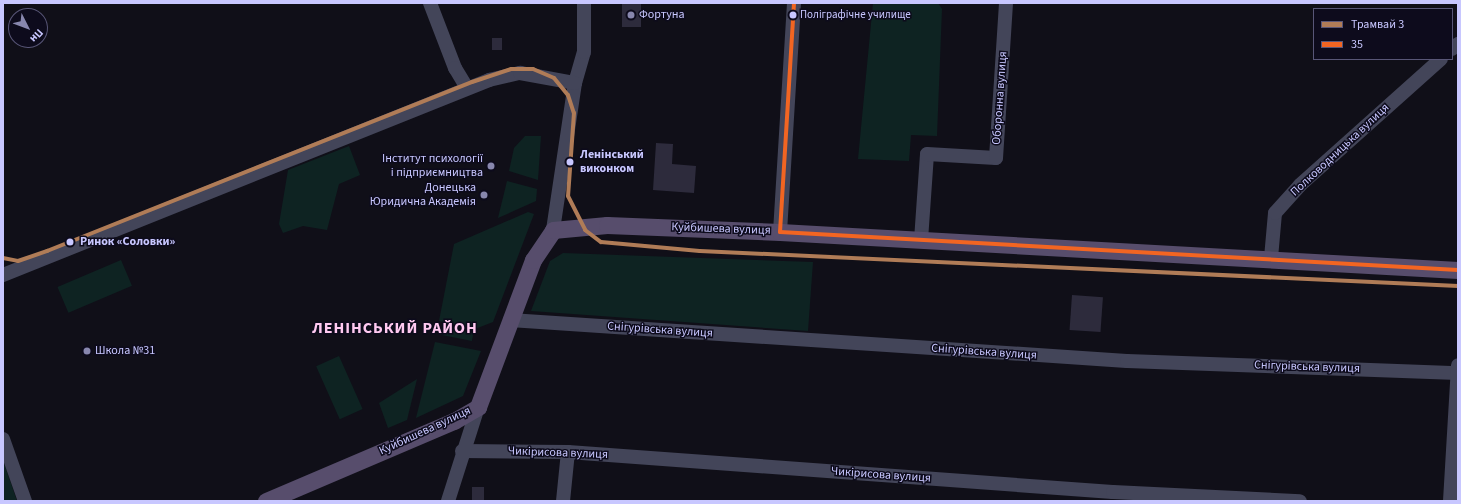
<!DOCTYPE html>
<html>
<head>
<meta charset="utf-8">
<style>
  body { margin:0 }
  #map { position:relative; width:1461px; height:504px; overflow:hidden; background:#100f18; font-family:"Source Sans 3",sans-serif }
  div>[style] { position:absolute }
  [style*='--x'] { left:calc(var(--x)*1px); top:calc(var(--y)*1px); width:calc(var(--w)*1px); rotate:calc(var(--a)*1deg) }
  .green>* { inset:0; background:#0e2322; transform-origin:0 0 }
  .building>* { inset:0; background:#2d2b3c; transform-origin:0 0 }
  .minor>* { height:14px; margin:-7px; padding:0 7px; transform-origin:7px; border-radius:7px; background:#434559 }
  .major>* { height:17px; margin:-8.5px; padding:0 8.5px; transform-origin:8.5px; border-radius:8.5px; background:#574d6c }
  .bus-1>* { height:4px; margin:-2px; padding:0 2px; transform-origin:2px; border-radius:2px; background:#f26522 }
  .tram-1>* { height:4px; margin:-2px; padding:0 2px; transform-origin:2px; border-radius:2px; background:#b07c57 }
  .dots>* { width:11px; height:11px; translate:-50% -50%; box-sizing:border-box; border:2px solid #0d0b1c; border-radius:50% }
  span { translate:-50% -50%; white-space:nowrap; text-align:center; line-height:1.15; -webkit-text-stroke:3px #0d0b1c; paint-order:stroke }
  .bus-label { font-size:11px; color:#c8c7ff }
  .left { translate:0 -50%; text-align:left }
  .poi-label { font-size:12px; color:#c8c7ff }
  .right { translate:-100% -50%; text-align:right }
  .street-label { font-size:12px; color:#c8c7ff }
  .stop-label { font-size:12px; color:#c8c7ff; font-weight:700 }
  .district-label { font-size:16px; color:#ffc9f0; font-weight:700; letter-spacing:1px }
  .frame { position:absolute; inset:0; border:4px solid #c8c7ff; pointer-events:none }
  .legend { position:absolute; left:1313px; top:8px; width:140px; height:52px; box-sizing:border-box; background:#0d0b1c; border:1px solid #585677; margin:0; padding:5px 7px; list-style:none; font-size:12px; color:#c8c7ff }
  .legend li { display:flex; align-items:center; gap:8px; height:20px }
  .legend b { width:20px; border:1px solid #585677 }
  .north { position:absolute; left:8px; top:8px; width:40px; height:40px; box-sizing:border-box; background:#0d0b1c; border:1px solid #585677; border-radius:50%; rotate:132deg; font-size:11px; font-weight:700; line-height:16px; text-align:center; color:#c8c7ff }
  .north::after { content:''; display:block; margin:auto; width:14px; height:18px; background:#8887ae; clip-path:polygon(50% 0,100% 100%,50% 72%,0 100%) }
</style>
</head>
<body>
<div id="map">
  <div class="green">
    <div style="clip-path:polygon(873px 3px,938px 3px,942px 9px,937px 136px,911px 135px,909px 161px,858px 159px)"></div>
    <div style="clip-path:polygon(525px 136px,541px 136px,538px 180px,509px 171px,514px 148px)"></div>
    <div style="clip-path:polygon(349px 146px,360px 175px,339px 184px,327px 230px,303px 226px,283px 233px,279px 224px,288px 170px)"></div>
    <div style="clip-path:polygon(507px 181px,537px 189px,536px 201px,498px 218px)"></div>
    <div style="clip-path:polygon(528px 212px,534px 214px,493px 322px,475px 329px,439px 321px,454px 244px)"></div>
    <div style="clip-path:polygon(563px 253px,813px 262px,808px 331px,531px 311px,550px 261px)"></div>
    <div style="left:121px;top:260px;width:28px;height:69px;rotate:67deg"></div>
    <div style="left:442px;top:327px;width:32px;height:8px;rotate:11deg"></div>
    <div style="clip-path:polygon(435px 342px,481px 351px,463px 396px,416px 418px)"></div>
    <div style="left:339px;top:356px;width:58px;height:25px;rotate:66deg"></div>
    <div style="clip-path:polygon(417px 379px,407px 420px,388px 428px,379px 403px)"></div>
    <div style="clip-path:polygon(3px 460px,17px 501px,3px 501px)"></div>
  </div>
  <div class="building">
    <div style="left:622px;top:3px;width:19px;height:24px"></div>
    <div style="left:492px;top:38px;width:10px;height:12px"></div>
    <div style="clip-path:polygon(656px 143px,673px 144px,672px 164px,696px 166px,694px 193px,653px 190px)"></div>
    <div style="left:1072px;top:295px;width:31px;height:35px;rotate:4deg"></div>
    <div style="left:472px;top:487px;width:12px;height:14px"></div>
  </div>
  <div class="minor">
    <div style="--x:430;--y:3;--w:70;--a:69"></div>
    <div style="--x:455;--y:68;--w:23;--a:59"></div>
    <div style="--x:1452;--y:49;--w:8;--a:-40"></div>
    <div style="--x:553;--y:230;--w:149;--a:-81.5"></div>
    <div style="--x:575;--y:83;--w:32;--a:-74"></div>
    <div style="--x:584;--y:52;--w:49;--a:-90"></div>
    <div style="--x:780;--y:232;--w:229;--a:-86.5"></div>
    <div style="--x:921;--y:240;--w:86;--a:-86"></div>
    <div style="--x:927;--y:154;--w:69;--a:3.3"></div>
    <div style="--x:996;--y:158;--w:155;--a:-86.3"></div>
    <div style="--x:1271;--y:258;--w:45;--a:-84.9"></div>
    <div style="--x:1275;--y:213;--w:38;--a:-48"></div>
    <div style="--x:1300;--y:185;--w:189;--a:-41.8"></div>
    <div style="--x:3;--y:275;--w:524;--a:-21.86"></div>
    <div style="--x:489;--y:80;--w:32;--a:-13"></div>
    <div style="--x:520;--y:73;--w:56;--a:10.3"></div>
    <div style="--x:510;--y:320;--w:618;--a:3.8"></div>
    <div style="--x:1127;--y:361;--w:331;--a:2.1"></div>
    <div style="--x:3;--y:439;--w:66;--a:70.5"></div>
    <div style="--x:462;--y:451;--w:106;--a:0.5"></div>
    <div style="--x:568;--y:452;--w:546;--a:4.2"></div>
    <div style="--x:1113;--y:492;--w:187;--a:2.8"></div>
    <div style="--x:448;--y:501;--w:99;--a:-72.3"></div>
    <div style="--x:563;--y:501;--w:49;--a:-84.2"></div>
    <div style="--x:1450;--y:501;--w:136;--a:-86.6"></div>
  </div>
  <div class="major">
    <div style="--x:266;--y:501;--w:204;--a:-23.1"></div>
    <div style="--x:454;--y:421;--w:28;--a:-30"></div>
    <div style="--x:478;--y:407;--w:157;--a:-69.5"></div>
    <div style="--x:533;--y:260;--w:36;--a:-56"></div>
    <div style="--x:553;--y:230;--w:54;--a:-5.3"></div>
    <div style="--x:607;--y:225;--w:173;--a:2.3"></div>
    <div style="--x:780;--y:232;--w:679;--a:3.21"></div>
  </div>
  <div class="bus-1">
    <div style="--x:780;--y:232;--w:679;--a:3.21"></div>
    <div style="--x:780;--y:232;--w:229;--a:-86.5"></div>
  </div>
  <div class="tram-1">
    <div style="--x:3;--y:258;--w:15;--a:11"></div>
    <div style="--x:18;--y:261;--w:31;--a:-19"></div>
    <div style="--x:47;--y:251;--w:457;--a:-21.7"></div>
    <div style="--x:472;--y:82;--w:41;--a:-18.4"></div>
    <div style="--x:511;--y:69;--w:22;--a:0"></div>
    <div style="--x:533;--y:69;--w:23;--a:23"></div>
    <div style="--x:554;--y:78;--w:22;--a:51"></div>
    <div style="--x:568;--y:95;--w:19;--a:72"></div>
    <div style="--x:574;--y:113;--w:83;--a:94.1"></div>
    <div style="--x:568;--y:196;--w:38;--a:63"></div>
    <div style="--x:585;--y:230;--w:20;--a:37"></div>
    <div style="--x:601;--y:242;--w:99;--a:5.2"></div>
    <div style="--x:700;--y:251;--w:759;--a:2.64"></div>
  </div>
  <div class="dots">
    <div style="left:631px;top:15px;background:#8887ae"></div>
    <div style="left:793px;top:15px;background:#c8c7ff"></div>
    <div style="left:570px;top:162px;background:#c8c7ff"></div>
    <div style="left:491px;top:166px;background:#8887ae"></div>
    <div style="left:484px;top:195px;background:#8887ae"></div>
    <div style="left:70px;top:242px;background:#c8c7ff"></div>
    <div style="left:87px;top:351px;background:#8887ae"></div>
  </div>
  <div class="bus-label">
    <span class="left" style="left:800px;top:15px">Поліграфічне училище</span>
  </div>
  <div class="poi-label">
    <span class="left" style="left:639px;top:15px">Фортуна</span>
    <span class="right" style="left:483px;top:166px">Інститут психології<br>і підприємництва</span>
    <span class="right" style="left:476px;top:195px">Донецька<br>Юридична Академія</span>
    <span class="left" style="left:95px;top:351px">Школа №31</span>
  </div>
  <div class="street-label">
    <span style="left:1000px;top:98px;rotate:-86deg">Оборонна вулиця</span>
    <span style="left:1340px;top:150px;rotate:-43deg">Полководницька вулиця</span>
    <span style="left:721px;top:229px;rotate:2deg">Куйбишева вулиця</span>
    <span style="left:660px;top:330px;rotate:4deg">Снігурівська вулиця</span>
    <span style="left:984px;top:352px;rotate:4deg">Снігурівська вулиця</span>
    <span style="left:1307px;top:367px;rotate:2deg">Снігурівська вулиця</span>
    <span style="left:425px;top:431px;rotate:-25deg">Куйбишева вулиця</span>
    <span style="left:558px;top:453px;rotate:2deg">Чикірисова вулиця</span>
    <span style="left:881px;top:475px;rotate:4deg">Чикірисова вулиця</span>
  </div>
  <div class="stop-label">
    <span class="left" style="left:580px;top:162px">Ленінський<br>виконком</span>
    <span class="left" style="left:80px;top:242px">Ринок «Соловки»</span>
  </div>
  <div class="district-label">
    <span style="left:395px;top:328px">ЛЕНІНСЬКИЙ РАЙОН</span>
  </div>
  <div class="frame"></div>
  <ul class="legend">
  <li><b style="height:5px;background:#b07c57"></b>Трамвай 3</li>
  <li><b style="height:5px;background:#f26522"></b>35</li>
  </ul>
  <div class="north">Пн</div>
</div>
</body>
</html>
